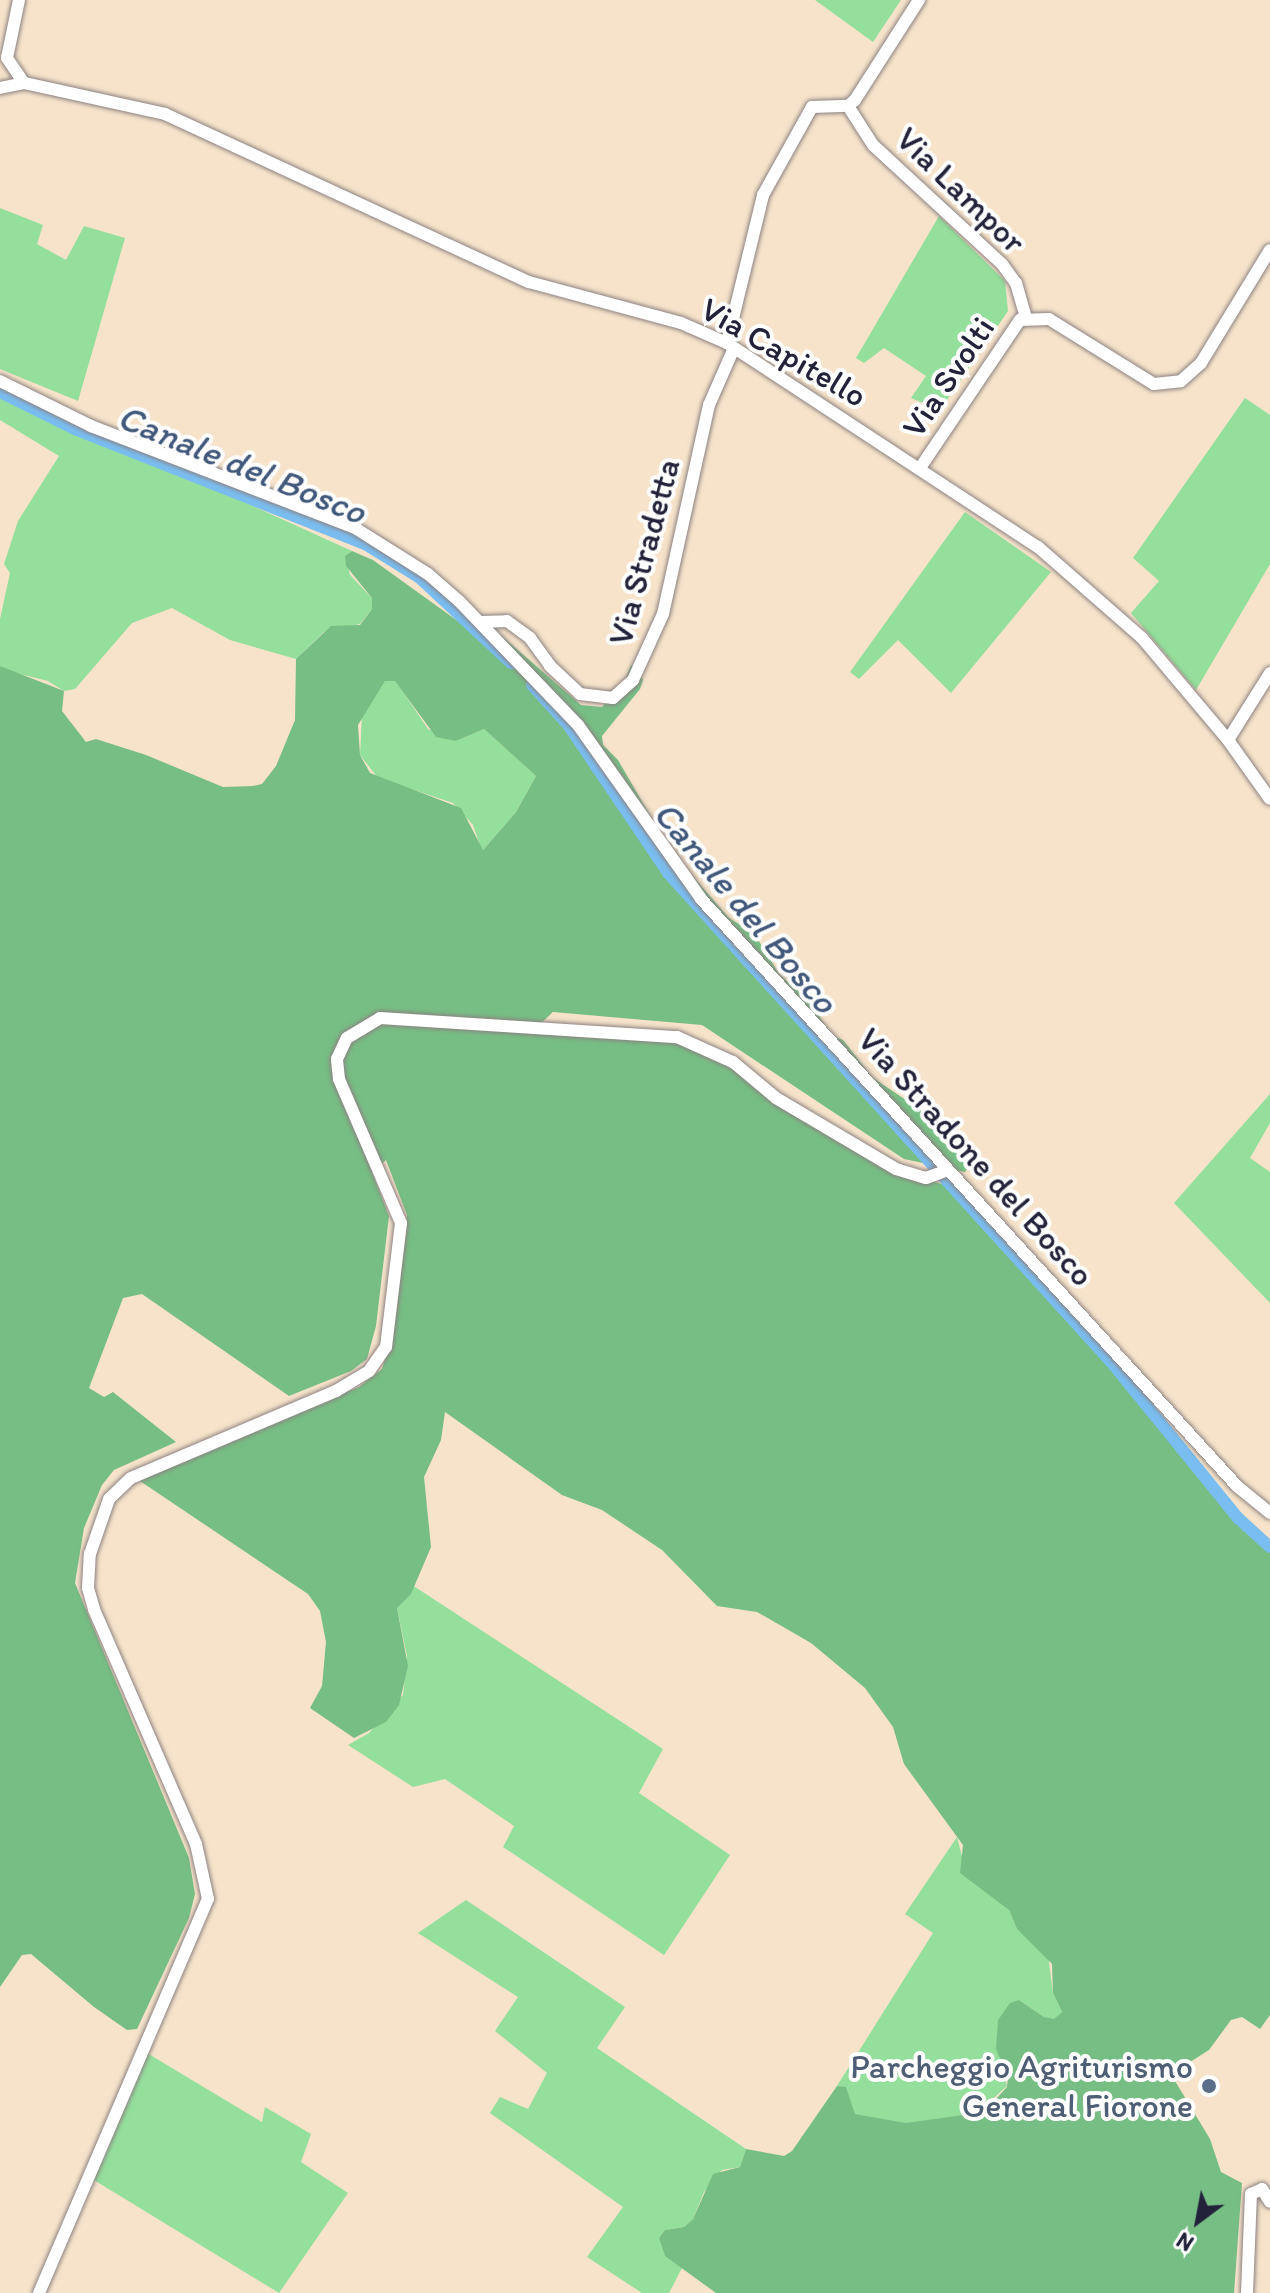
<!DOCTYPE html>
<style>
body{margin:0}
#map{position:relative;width:1270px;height:2293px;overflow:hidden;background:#f6e3ca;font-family:Itim,sans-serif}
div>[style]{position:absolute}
.green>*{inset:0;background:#94df9c}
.forest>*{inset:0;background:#77be84}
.canal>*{height:12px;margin:-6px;padding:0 6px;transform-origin:6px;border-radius:6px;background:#7abdf0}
.roads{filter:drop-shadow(0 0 2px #8c8282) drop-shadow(0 0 2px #8c8282)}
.minor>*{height:12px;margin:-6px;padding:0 6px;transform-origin:6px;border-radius:6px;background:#fff}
.dots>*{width:22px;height:22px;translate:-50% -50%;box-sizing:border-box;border:4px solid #fff;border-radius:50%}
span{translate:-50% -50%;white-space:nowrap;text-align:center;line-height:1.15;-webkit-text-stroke:8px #fff;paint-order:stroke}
.street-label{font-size:34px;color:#22223b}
.service-label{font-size:34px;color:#4e5e75}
.right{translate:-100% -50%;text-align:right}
.water-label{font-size:36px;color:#41587a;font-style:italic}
.north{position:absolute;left:1158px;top:2181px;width:80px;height:80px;-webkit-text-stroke:6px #fff;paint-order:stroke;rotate:212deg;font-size:22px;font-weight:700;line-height:32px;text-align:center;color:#22223b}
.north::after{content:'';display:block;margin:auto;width:28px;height:36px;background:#22223b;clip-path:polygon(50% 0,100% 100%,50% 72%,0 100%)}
</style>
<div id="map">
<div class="green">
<div style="clip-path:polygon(815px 0,901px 0,873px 42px)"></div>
<div style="clip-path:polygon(0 208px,43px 225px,37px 244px,66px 260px,84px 226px,125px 238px,78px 401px,0 369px)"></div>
<div style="clip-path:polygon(939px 216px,1005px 281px,1008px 311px,940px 410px,911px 398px,926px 376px,884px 348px,864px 363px,856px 358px)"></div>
<div style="clip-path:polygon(0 394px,111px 448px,187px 476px,352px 551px,345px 556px,350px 575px,372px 598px,372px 609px,360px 624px,324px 632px,296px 659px,230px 640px,172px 608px,132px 623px,75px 689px,64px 691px,48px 681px,8px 671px,0 666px,0 619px,10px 573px,4px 564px,18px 521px,59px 456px,0 420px)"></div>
<div style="clip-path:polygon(1245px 398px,1270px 415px,1270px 564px,1196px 690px,1131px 613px,1159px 581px,1133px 558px)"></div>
<div style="clip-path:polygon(965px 512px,1051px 572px,951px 693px,898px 640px,859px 679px,850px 672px)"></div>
<div style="clip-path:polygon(395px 680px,428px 729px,456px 741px,484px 729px,536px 776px,516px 812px,482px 851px,473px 825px,453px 803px,378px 778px,360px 755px,362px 715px,385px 681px)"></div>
<div style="clip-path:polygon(1270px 1094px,1270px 1123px,1250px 1158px,1270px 1172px,1270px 1303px,1174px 1203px)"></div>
<div style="clip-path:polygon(412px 1585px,663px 1749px,639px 1793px,730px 1855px,664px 1955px,503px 1847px,514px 1826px,445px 1779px,413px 1787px,348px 1745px,369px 1733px,403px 1695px,407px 1656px,397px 1608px)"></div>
<div style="clip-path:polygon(957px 1837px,964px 1864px,1009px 1910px,1017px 1929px,1048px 1955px,1053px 1993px,1062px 2012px,1054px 2020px,1044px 2017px,1019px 2000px,1000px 2058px,1007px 2086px,977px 2113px,905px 2124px,854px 2114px,846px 2088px,837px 2086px,933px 1933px,905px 1914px)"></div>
<div style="clip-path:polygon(466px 1900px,625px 2007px,597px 2048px,746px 2149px,740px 2167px,722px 2170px,704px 2192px,693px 2219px,684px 2227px,665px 2230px,659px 2238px,665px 2255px,682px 2268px,669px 2293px,642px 2293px,587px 2257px,623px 2207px,490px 2113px,500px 2097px,528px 2109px,547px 2073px,495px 2031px,518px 1997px,418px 1933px)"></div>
<div style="clip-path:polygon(147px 2053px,262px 2122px,265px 2107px,311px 2134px,301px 2162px,348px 2193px,279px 2293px,89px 2177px)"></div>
</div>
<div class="forest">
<div style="clip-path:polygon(evenodd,352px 551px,373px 560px,466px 627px,486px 635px,496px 631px,581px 705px,602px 707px,623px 685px,631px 665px,638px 672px,643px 680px,640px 689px,602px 736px,603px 745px,618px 760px,670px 850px,729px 918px,754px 933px,779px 974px,810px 1001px,831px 1035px,843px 1040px,872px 1077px,922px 1111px,945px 1144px,958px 1144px,970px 1165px,965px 1172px,904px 1159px,702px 1025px,553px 1012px,535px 1029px,697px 1043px,883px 1168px,953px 1187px,1126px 1379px,1218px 1498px,1270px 1553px,1270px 2015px,1260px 2029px,1242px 2017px,1231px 2020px,1209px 2050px,1179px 2069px,1175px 2081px,1210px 2139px,1221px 2172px,1242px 2183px,1234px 2293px,716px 2293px,665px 2256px,659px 2238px,665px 2230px,684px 2227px,693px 2219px,713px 2174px,740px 2167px,746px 2149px,784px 2156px,792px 2151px,837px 2086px,846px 2087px,855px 2114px,906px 2123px,977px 2113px,994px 2101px,1007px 2087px,1008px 2077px,996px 2049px,998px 2020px,1010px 2003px,1019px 2000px,1044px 2017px,1054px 2019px,1062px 2012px,1053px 1993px,1052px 1964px,1017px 1929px,1009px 1910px,960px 1873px,963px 1845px,904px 1764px,893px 1727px,865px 1688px,811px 1643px,757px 1612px,717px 1606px,662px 1550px,602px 1510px,562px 1495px,445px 1412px,441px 1440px,424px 1477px,431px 1547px,411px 1594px,397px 1608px,408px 1666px,399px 1705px,386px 1722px,354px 1738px,310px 1708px,322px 1686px,326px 1642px,320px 1611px,308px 1594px,137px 1479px,359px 1387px,382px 1369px,394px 1329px,407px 1215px,386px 1160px,372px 1172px,389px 1216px,376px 1326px,367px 1359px,351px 1371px,289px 1396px,142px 1294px,123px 1298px,89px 1388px,104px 1397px,113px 1392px,176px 1442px,114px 1470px,102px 1485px,84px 1528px,75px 1583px,189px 1858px,195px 1894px,189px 1918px,137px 2029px,127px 2030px,94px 2007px,31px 1954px,22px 1955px,0 1987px,0 646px,0 666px,64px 691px,62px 711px,86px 742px,96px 739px,146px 755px,223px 787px,253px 786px,262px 784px,276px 766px,295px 720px,296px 659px,331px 626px,360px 625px,372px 609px,372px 598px,346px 566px,345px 556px,352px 551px,385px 681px,395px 681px,436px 737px,456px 741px,484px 729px,536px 776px,516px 812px,483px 850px,461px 808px,370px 773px,360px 755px,358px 725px,385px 681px)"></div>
</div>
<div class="canal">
<div style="left:0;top:392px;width:86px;rotate:26.3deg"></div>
<div style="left:77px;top:430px;width:310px;rotate:21.6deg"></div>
<div style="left:365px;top:544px;width:65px;rotate:31.7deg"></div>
<div style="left:420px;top:578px;width:125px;rotate:43deg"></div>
<div style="left:532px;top:685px;width:55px;rotate:47.9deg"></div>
<div style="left:569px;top:726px;width:177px;rotate:56deg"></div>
<div style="left:668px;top:873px;width:661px;rotate:47.82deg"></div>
<div style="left:1112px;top:1363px;width:200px;rotate:50.9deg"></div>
<div style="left:1238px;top:1518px;width:43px;rotate:42.2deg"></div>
</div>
<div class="roads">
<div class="minor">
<div style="left:19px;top:0;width:59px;rotate:101.7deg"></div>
<div style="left:7px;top:58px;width:30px;rotate:56deg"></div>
<div style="left:0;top:88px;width:25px;rotate:-12deg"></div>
<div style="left:24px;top:83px;width:144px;rotate:12.4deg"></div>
<div style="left:165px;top:114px;width:401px;rotate:24.8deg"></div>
<div style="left:529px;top:282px;width:157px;rotate:15.1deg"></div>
<div style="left:681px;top:323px;width:50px;rotate:23.5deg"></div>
<div style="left:727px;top:343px;width:372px;rotate:33.3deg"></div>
<div style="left:1038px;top:547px;width:138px;rotate:41.2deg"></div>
<div style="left:1142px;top:638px;width:133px;rotate:49.9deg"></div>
<div style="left:1228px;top:740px;width:72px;rotate:54.6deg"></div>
<div style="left:848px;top:106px;width:46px;rotate:57.3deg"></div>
<div style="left:873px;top:145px;width:176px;rotate:42.7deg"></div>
<div style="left:1002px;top:264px;width:24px;rotate:54deg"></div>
<div style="left:1016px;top:283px;width:35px;rotate:74deg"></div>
<div style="left:727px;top:343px;width:152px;rotate:-76.3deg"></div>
<div style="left:763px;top:195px;width:101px;rotate:-60.9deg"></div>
<div style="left:812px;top:107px;width:36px;rotate:-2deg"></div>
<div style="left:848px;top:106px;width:9px;rotate:-41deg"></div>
<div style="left:855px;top:100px;width:119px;rotate:-57.4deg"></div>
<div style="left:0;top:381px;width:102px;rotate:26.3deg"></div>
<div style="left:91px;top:426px;width:283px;rotate:21.1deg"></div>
<div style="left:355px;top:528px;width:86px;rotate:32.2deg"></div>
<div style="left:428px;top:574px;width:41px;rotate:41.1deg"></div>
<div style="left:459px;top:601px;width:172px;rotate:46.2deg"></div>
<div style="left:578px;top:725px;width:213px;rotate:54.7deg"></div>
<div style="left:701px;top:899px;width:796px;rotate:47.6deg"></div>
<div style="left:1238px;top:1487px;width:41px;rotate:39.1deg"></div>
<div style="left:920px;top:468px;width:179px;rotate:-56deg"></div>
<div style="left:1020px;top:320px;width:29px;rotate:-2deg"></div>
<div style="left:1049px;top:319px;width:123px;rotate:31.8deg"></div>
<div style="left:1154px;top:384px;width:27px;rotate:-6deg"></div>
<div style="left:1181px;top:381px;width:27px;rotate:-42deg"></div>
<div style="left:1201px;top:363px;width:132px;rotate:-58.6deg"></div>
<div style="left:482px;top:622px;width:25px;rotate:-2deg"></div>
<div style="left:507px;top:621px;width:29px;rotate:36deg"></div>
<div style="left:530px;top:638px;width:34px;rotate:54deg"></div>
<div style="left:550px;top:666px;width:41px;rotate:43deg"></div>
<div style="left:580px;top:694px;width:33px;rotate:7deg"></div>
<div style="left:613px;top:698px;width:27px;rotate:-42deg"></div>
<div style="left:633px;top:680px;width:72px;rotate:-65.6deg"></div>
<div style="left:663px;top:614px;width:214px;rotate:-77.6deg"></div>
<div style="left:709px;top:405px;width:62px;rotate:-66.3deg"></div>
<div style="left:1228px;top:740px;width:79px;rotate:-57.9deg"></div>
<div style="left:39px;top:2293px;width:429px;rotate:-66.8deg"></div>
<div style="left:208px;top:1899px;width:56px;rotate:-102.3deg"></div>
<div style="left:196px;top:1844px;width:256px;rotate:-113.5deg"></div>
<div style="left:94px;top:1609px;width:22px;rotate:-106deg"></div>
<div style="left:88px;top:1588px;width:34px;rotate:-87deg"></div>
<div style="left:90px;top:1554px;width:58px;rotate:-70.9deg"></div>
<div style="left:109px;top:1499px;width:30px;rotate:-44deg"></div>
<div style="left:131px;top:1478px;width:223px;rotate:-23deg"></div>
<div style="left:336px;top:1391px;width:39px;rotate:-31deg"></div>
<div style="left:369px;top:1371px;width:29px;rotate:-55deg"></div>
<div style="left:386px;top:1347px;width:125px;rotate:-83.1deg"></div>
<div style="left:401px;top:1223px;width:157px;rotate:-113.3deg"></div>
<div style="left:339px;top:1079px;width:20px;rotate:-96deg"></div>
<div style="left:337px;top:1059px;width:23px;rotate:-65deg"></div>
<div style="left:347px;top:1038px;width:39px;rotate:-31deg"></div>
<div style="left:380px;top:1018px;width:298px;rotate:3.7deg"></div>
<div style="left:677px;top:1037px;width:61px;rotate:24.1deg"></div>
<div style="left:733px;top:1062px;width:56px;rotate:39.9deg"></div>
<div style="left:776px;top:1098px;width:139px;rotate:30.6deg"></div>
<div style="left:896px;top:1169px;width:31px;rotate:17deg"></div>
<div style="left:926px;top:1178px;width:23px;rotate:-20deg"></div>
<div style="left:1247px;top:2293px;width:99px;rotate:-87.7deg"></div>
<div style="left:1251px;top:2194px;width:12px;rotate:-24deg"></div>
<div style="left:1262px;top:2189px;width:15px;rotate:58deg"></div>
</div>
</div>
<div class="dots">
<div style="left:1209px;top:2086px;background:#5c6f8a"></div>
</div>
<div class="street-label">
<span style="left:961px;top:190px;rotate:44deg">Via Lampor</span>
<span style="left:784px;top:352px;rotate:30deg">Via Capitello</span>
<span style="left:948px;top:377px;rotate:-56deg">Via Svolti</span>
<span style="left:644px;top:552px;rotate:-75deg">Via Stradetta</span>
<span style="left:976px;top:1157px;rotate:48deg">Via Stradone del Bosco</span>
</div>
<div class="service-label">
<span class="right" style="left:1193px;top:2086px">Parcheggio Agriturismo<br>General Fiorone</span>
</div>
<div class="water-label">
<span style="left:242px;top:464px;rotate:22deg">Canale del Bosco</span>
<span style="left:746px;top:907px;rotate:50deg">Canale del Bosco</span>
</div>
<div class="north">N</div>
</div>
